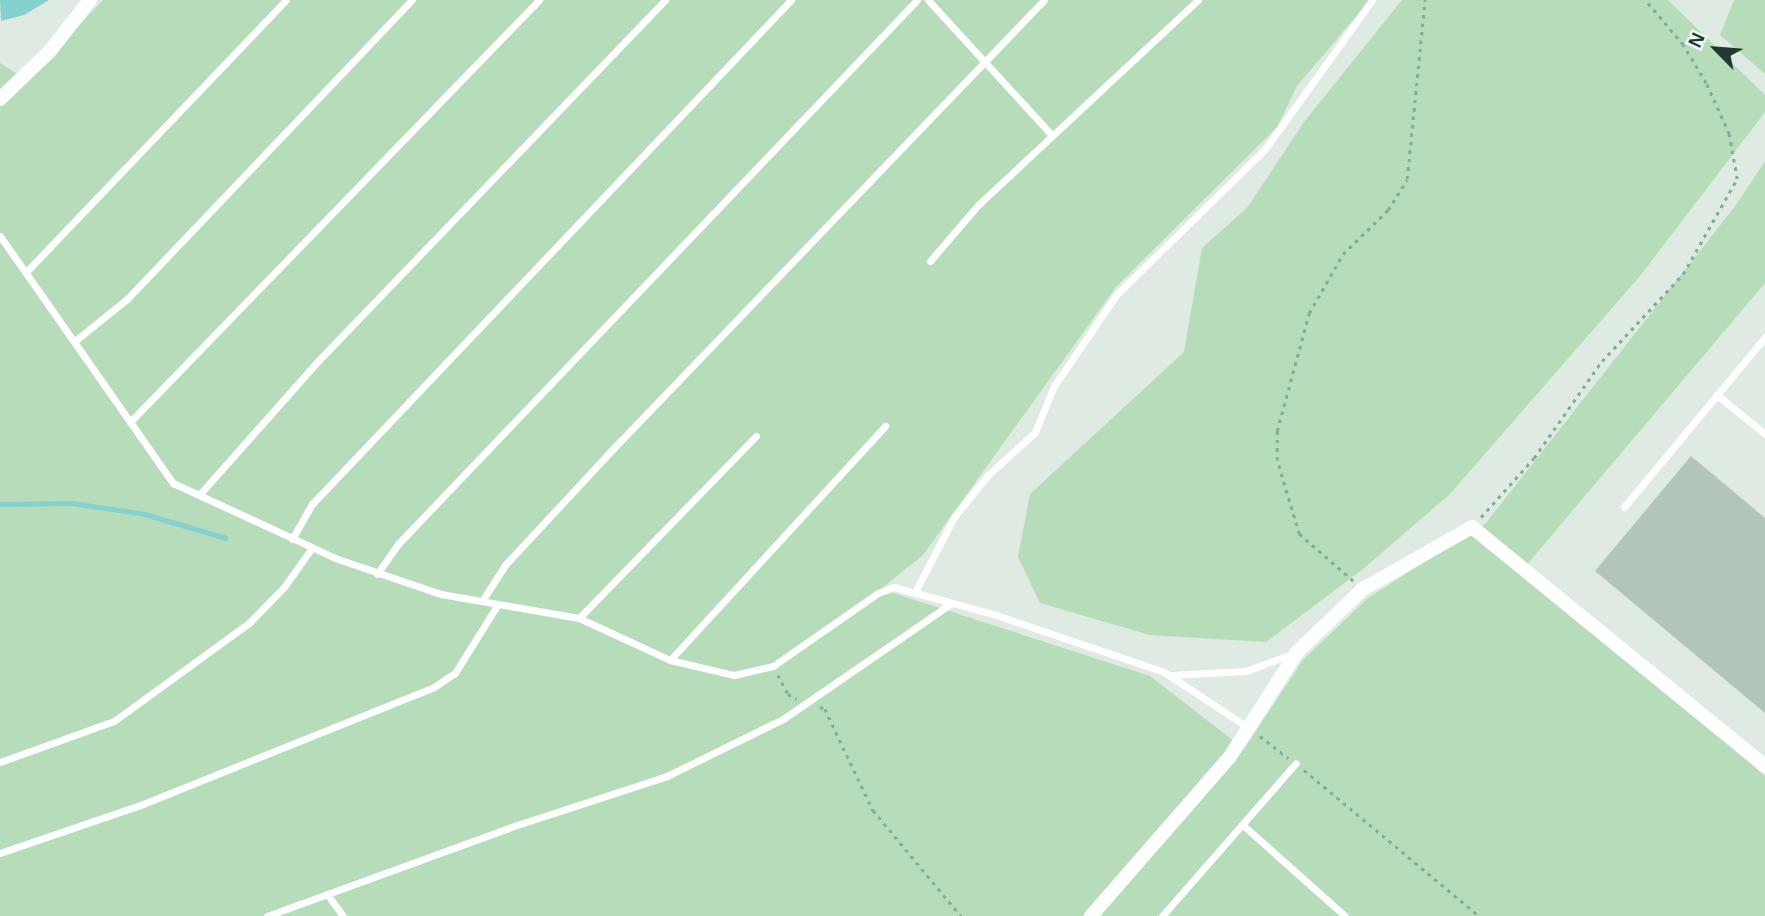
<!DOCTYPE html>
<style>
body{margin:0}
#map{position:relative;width:1765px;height:916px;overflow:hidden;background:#deeae2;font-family:Arial,sans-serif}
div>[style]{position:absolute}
.green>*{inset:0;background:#b6dcb9}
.water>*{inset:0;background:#84d1cf}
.stream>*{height:4.5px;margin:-2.25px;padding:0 2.25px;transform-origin:2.25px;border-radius:2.25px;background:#84d1cf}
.building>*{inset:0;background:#b3c5bb}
.path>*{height:2.5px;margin-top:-1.25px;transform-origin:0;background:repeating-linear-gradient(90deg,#7eae96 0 3.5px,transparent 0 8.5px)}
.lane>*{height:7px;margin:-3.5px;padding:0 3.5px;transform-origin:3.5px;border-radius:3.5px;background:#fff}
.street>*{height:14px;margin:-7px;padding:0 7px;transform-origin:7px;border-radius:7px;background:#fff}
span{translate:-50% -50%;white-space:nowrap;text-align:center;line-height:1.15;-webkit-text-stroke:5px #eef7f1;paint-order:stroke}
.north{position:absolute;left:1681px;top:14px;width:70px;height:70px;-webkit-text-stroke:5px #eef7f1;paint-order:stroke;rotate:295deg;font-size:19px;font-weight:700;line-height:28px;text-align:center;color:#1f3a2e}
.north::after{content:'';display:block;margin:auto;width:24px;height:32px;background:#1f3a2e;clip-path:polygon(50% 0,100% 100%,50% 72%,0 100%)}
</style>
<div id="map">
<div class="green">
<div style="clip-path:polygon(103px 0,1370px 0,1297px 86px,1277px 127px,1116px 287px,923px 555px,881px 589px,1150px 676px,1244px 749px,1303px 660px,1368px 598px,1486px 523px,1736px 205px,1765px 161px,1765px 283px,1524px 568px,1765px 776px,1765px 916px,0 916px,0 63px,27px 80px)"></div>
<div style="clip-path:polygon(1402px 0,1668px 0,1765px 95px,1765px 112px,1640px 276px,1450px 494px,1363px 569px,1266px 642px,1150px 635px,1040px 603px,1018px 557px,1030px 494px,1184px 352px,1202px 248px,1247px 208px,1304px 122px)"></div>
<div style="clip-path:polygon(1734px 0,1765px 0,1765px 74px,1720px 35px)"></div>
</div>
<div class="water">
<div style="clip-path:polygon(0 0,49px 0,24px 15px,1px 21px)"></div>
</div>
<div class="stream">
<div style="left:0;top:504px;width:72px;rotate:-0.8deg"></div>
<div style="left:72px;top:503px;width:74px;rotate:8.6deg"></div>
<div style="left:145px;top:514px;width:84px;rotate:16.5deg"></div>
</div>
<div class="building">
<div style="clip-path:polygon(1691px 456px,1765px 518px,1765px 713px,1595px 571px)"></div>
</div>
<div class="path">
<div style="left:1481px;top:517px;width:79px;rotate:-48.1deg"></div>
<div style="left:1534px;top:458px;width:118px;rotate:-55deg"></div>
<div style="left:1602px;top:361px;width:119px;rotate:-47deg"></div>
<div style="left:1683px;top:274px;width:109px;rotate:-60.4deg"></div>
<div style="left:1737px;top:179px;width:46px;rotate:-100.1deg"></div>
<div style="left:1729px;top:134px;width:56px;rotate:-114.3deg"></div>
<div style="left:1706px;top:83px;width:44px;rotate:-121.2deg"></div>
<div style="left:1683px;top:45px;width:59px;rotate:-130.2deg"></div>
<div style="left:1353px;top:581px;width:72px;rotate:-139deg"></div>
<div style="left:1299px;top:534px;width:77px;rotate:-106.6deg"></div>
<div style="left:1277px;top:460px;width:29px;rotate:-90deg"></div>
<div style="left:1277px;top:431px;width:122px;rotate:-74.8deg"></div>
<div style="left:1309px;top:313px;width:68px;rotate:-60deg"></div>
<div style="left:1343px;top:254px;width:63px;rotate:-44.4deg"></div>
<div style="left:1388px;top:210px;width:36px;rotate:-58deg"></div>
<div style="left:1407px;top:179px;width:180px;rotate:-84.3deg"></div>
<div style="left:778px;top:675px;width:21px;rotate:62deg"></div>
<div style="left:788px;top:694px;width:10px;rotate:29deg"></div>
<div style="left:820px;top:707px;width:5px;rotate:22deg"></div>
<div style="left:825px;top:709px;width:112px;rotate:64.6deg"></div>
<div style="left:873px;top:810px;width:138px;rotate:50.3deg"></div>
<div style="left:1260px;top:736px;width:36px;rotate:38deg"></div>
<div style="left:1304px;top:770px;width:228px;rotate:39.8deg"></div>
</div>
<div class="lane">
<div style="left:928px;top:0;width:182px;rotate:47.5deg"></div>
<div style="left:0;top:236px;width:302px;rotate:55deg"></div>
<div style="left:173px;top:483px;width:179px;rotate:24.8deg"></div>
<div style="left:335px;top:558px;width:112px;rotate:18.8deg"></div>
<div style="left:441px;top:594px;width:140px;rotate:9.9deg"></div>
<div style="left:579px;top:618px;width:100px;rotate:24.8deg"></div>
<div style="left:670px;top:660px;width:66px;rotate:13.2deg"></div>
<div style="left:734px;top:675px;width:40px;rotate:-13deg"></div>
<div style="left:773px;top:666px;width:128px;rotate:-34.8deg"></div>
<div style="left:878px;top:593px;width:17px;rotate:-21deg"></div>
<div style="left:894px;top:587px;width:103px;rotate:15.3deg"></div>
<div style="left:993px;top:614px;width:181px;rotate:18.7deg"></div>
<div style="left:1164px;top:672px;width:102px;rotate:33.4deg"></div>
<div style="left:930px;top:261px;width:74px;rotate:-49.4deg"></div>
<div style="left:978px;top:205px;width:301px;rotate:-43deg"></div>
<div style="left:26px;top:272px;width:376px;rotate:-46.3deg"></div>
<div style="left:76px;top:340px;width:65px;rotate:-38.8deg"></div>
<div style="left:127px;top:299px;width:413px;rotate:-46.4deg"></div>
<div style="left:1717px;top:395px;width:62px;rotate:39.1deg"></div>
<div style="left:130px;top:422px;width:588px;rotate:-45.9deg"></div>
<div style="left:199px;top:495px;width:179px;rotate:-48.4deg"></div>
<div style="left:318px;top:361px;width:501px;rotate:-46.13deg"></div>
<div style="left:1624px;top:507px;width:221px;rotate:-50.3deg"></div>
<div style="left:292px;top:539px;width:40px;rotate:-60.3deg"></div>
<div style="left:312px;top:504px;width:695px;rotate:-46.46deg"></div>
<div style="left:377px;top:574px;width:37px;rotate:-55deg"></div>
<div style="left:398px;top:544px;width:752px;rotate:-46.35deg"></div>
<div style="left:915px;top:592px;width:85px;rotate:-62.5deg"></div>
<div style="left:954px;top:517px;width:53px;rotate:-51.2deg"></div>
<div style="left:987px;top:476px;width:65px;rotate:-42.5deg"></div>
<div style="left:1035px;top:432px;width:50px;rotate:-67.6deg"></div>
<div style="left:1054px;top:386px;width:112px;rotate:-55.6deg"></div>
<div style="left:1117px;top:294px;width:207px;rotate:-44.4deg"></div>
<div style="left:1265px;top:149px;width:183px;rotate:-54.3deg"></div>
<div style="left:482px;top:601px;width:43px;rotate:-57.4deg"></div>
<div style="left:505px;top:565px;width:151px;rotate:-47.1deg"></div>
<div style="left:608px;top:454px;width:629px;rotate:-46.16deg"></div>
<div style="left:579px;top:618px;width:254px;rotate:-45.8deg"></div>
<div style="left:670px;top:660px;width:318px;rotate:-47.4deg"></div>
<div style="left:1171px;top:675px;width:75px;rotate:-3.1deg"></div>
<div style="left:1246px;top:671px;width:49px;rotate:-20.3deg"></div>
<div style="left:0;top:762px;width:121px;rotate:-19.8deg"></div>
<div style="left:114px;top:721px;width:167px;rotate:-36deg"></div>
<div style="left:249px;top:623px;width:50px;rotate:-45.8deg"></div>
<div style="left:284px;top:587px;width:47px;rotate:-54.6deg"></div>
<div style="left:1244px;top:826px;width:135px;rotate:41.7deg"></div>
<div style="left:0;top:853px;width:151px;rotate:-18.9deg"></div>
<div style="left:143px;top:804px;width:314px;rotate:-21.9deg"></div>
<div style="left:434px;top:687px;width:25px;rotate:-34deg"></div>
<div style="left:455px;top:673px;width:81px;rotate:-58.1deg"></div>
<div style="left:327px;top:894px;width:27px;rotate:54deg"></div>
<div style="left:267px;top:916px;width:260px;rotate:-20deg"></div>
<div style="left:511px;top:827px;width:164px;rotate:-18.1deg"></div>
<div style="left:667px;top:776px;width:129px;rotate:-26.2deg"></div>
<div style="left:783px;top:719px;width:205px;rotate:-34.5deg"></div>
<div style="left:1162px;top:916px;width:203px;rotate:-48.8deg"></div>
</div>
<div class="street">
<div style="left:0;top:99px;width:69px;rotate:-43.8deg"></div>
<div style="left:50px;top:51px;width:65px;rotate:-51.9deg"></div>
<div style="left:1091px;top:916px;width:210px;rotate:-48.9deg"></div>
<div style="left:1229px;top:758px;width:126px;rotate:-57.3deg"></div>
<div style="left:1297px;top:652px;width:91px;rotate:-43.7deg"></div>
<div style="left:1363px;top:589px;width:125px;rotate:-29.6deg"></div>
<div style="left:1472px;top:527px;width:378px;rotate:39.2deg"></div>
</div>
<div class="north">N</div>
</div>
